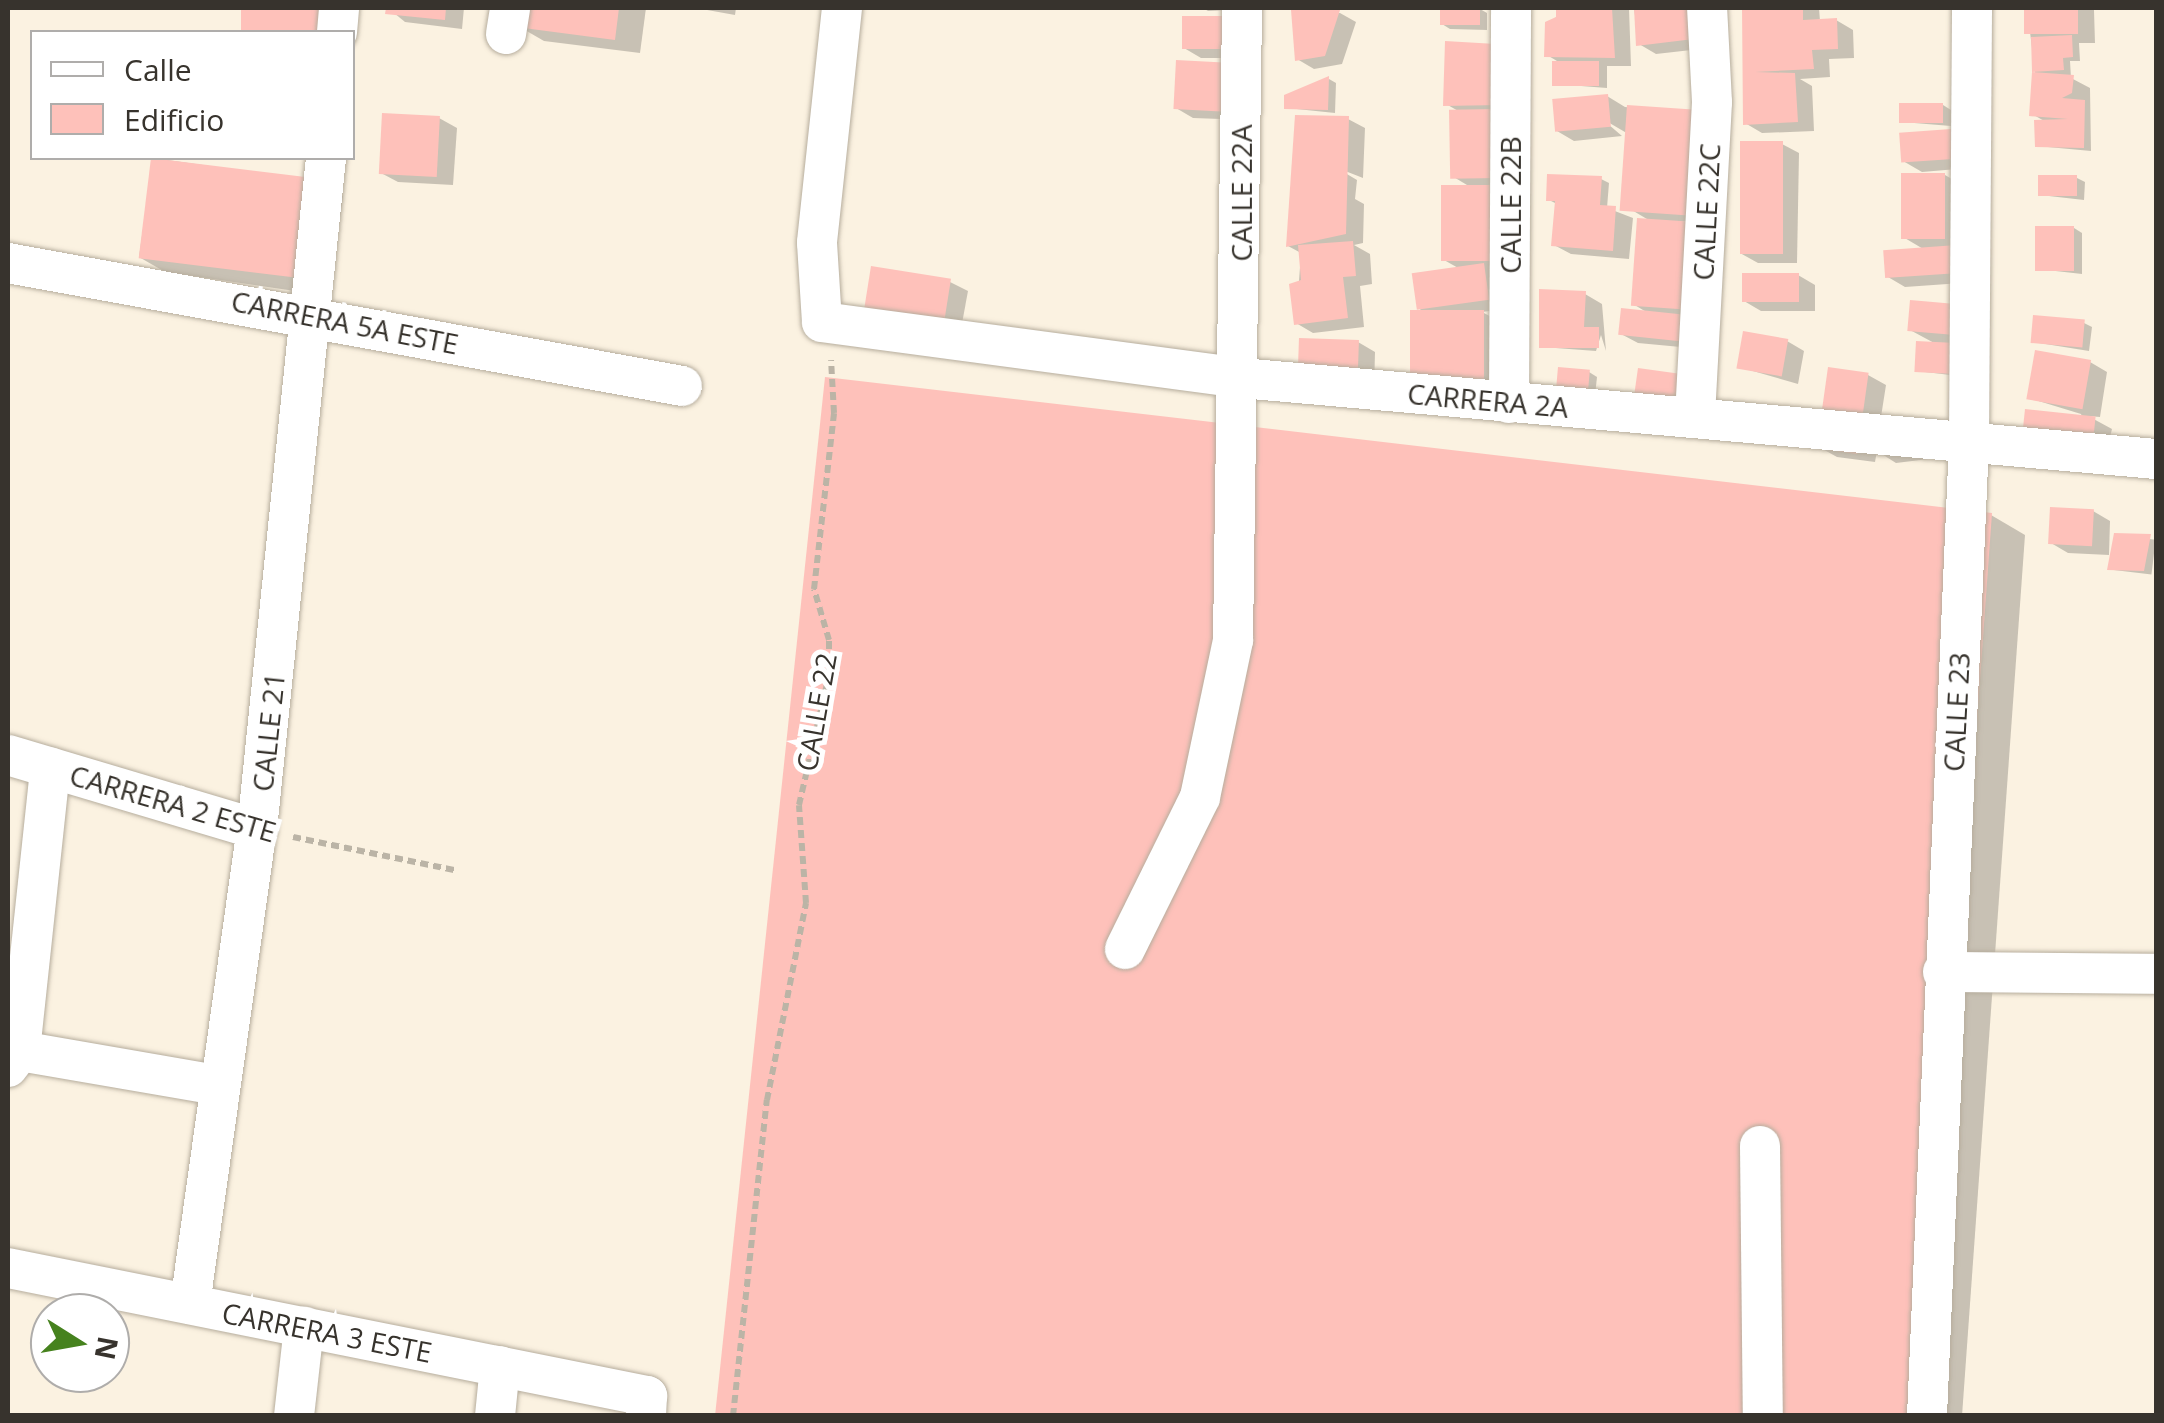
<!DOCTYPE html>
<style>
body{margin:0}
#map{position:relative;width:2164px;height:1423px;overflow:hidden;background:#fbf2e1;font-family:"Open Sans",sans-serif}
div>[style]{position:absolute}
.shadow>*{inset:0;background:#0003;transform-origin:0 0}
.building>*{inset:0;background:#fec1ba;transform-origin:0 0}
.path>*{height:6px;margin-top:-3px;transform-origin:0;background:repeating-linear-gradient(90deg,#bbb4a6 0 8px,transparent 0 13px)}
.roads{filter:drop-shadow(0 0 2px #b6ad9d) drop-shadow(0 0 2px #b6ad9d)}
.street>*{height:40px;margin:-20px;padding:0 20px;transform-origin:20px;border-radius:20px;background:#fff}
span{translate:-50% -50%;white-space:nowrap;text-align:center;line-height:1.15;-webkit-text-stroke:10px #fff;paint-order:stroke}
.street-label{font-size:28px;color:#37332d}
.frame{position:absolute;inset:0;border:10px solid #37332d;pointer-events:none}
.legend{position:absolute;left:30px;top:30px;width:325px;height:130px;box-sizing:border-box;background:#fff;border:2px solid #afadab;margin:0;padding:12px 18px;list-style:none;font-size:30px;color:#37332d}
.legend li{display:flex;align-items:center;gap:20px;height:50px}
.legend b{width:50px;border:2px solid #afadab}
.north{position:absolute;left:30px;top:1293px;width:100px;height:100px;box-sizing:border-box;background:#fff;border:2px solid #afadab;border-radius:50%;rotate:101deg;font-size:28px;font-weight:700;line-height:40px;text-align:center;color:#37332d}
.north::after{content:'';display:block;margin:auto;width:35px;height:45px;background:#46821e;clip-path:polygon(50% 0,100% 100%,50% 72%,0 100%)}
</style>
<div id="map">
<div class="shadow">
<div style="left:243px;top:8px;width:113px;height:24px"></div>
<div style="clip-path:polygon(388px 8px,464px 8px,462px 29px,405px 22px)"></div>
<div style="clip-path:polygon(521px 8px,646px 8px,640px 53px,544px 41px,518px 26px)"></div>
<div style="clip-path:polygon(696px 8px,736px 8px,735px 15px)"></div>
<div style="clip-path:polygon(1203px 8px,1249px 8px,1249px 9px,1208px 11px)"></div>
<div style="clip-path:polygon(1443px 8px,1480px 9px,1487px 13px,1487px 30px,1450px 29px,1442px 24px)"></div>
<div style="clip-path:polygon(1558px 8px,1629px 8px,1631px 66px,1607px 66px,1607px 88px,1555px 84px,1562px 64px,1547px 55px)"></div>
<div style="clip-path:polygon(1634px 8px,1716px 8px,1718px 47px,1656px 54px,1639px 44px)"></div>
<div style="clip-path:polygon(1744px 8px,1819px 8px,1820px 21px,1836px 20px,1853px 30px,1854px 58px,1829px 59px,1830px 77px,1800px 79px,1812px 86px,1814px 131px,1762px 133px,1745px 123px)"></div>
<div style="clip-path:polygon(2027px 8px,2094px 10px,2095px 43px,2079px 43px,2080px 61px,2070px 61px,2071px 78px,2090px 88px,2091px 151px,2037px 146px,2046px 122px,2032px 114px,2035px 72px)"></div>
<div style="clip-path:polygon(1294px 13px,1340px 13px,1356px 22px,1342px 64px,1314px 69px,1297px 59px)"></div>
<div style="clip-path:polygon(1184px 18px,1250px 58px,1201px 58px,1184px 48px)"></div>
<div style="clip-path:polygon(1495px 46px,1514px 268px,1489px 269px,1500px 276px,1505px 309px,1482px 312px,1501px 322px,1500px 400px,1419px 308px,1460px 269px,1444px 260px,1472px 188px,1452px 176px,1460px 112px,1446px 104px)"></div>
<div style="clip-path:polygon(1178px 63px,1248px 120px,1193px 118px,1176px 108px)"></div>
<div style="clip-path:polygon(1329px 79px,1336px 83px,1335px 113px,1287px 108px,1286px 96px)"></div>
<div style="clip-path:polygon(1607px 96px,1625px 107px,1699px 113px,1716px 218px,1669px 223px,1702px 349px,1638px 343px,1621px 334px,1648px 313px,1633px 304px,1652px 222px,1630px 209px,1630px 135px,1601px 118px,1622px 136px,1574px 141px,1557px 131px)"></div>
<div style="clip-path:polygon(1943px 105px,1951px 110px,1951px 126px,1902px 122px)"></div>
<div style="clip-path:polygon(439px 118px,457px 128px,453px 185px,398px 182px,381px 173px)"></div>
<div style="clip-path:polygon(1348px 119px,1365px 128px,1363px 178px,1335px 167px,1357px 180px,1355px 199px,1364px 204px,1363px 243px,1354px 245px,1370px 254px,1372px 284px,1360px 286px,1364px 327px,1313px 333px,1296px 323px,1301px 253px,1288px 246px)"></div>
<div style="clip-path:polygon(1901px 135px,1969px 168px,1922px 172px,1903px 161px)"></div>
<div style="clip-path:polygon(1782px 144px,1799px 153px,1797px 263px,1758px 263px,1740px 253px)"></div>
<div style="clip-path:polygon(153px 158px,317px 181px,343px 196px,329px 296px,165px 272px,139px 257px)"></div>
<div style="clip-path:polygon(1945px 175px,1962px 185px,1976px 282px,1905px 287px,1888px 277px,1925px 250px,1903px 237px)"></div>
<div style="clip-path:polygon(2077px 178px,2085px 182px,2084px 200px,2040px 195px)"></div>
<div style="clip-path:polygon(1601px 179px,1609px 183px,1607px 208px,1633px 218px,1629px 259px,1571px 254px,1554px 245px,1557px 204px,1549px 200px)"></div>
<div style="clip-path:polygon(2074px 228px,2082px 233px,2082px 274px,2038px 269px)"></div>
<div style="clip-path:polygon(1798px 275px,1815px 285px,1815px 311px,1761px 311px,1744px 301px)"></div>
<div style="clip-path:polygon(950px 282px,968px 291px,958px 345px,882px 332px)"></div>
<div style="clip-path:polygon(1585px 294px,1602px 304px,1606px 351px,1601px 335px,1596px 351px,1542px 347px)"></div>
<div style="clip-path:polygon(1972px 307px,1967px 377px,1917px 371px,1936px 344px,1910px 330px)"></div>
<div style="clip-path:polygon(2084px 323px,2092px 327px,2089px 351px,2033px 342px)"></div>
<div style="clip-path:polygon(1787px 341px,1804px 351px,1798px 384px,1739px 367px)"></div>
<div style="clip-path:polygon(1358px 342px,1375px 352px,1374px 391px,1317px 389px)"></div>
<div style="clip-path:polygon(2090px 362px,2107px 372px,2100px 417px,2088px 416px,2112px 429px,2102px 471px,2081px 414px,2029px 398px)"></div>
<div style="clip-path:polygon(1589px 372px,1597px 377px,1593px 414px,1565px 412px)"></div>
<div style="clip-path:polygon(1868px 375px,1886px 385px,1881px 417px,1969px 454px,1896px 463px,1877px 451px,1875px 462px,1837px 457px,1819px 447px)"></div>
<div style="clip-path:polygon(2093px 511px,2110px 521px,2109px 555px,2068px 553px,2051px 543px)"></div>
<div style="clip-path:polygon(1991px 515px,2025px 535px,1962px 1416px,718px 1416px)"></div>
<div style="left:2116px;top:535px;width:40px;height:35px;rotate:7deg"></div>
</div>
<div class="building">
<div style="left:241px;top:8px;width:88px;height:24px"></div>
<div style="clip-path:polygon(386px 8px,446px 8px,445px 20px,385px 14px)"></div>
<div style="clip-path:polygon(518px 8px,619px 8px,615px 40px,516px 27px)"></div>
<div style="left:1440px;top:8px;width:40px;height:17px"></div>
<div style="clip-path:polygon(1556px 8px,1612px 8px,1615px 58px,1544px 57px,1545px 22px,1556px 17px)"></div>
<div style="clip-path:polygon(1634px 8px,1703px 8px,1702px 38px,1636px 46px)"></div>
<div style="clip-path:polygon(1742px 8px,1803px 8px,1803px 20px,1837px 18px,1838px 49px,1812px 50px,1814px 69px,1755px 72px,1795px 73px,1798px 122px,1743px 125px)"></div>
<div style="left:2024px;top:8px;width:54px;height:26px"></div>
<div style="clip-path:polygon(1291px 10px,1340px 10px,1325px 56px,1295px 61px)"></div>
<div style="left:1182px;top:16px;width:52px;height:33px"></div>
<div style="clip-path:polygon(2072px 35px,2073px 57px,2063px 58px,2064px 70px,2032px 72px,2031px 37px)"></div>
<div style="clip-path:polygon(1445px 41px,1496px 44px,1500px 105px,1443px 106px)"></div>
<div style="left:1176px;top:60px;width:57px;height:49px;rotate:3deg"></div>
<div style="left:1552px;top:61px;width:47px;height:25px"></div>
<div style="clip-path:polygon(2032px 72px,2074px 75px,2072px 93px,2062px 98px,2085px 100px,2084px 148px,2035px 147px,2034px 120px,2068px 119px,2029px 116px)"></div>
<div style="clip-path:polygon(1329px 76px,1328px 110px,1284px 109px,1284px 95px)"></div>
<div style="left:1608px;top:94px;width:33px;height:56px;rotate:85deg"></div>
<div style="left:1899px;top:103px;width:44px;height:20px"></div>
<div style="left:1627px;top:105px;width:73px;height:106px;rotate:4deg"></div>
<div style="left:1496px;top:109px;width:69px;height:47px;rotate:89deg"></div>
<div style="left:382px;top:113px;width:58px;height:61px;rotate:3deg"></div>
<div style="clip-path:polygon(1295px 115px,1349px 116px,1346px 234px,1286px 247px)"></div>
<div style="left:1951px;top:129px;width:30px;height:52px;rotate:86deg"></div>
<div style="left:1740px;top:141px;width:43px;height:113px"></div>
<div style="left:151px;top:158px;width:168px;height:101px;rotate:7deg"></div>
<div style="left:1901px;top:173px;width:44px;height:66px"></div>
<div style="clip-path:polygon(1547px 174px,1602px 176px,1600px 205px,1616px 206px,1613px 251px,1551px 246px,1555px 201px,1546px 201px)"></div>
<div style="left:2038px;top:175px;width:39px;height:21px"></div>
<div style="left:1441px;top:185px;width:56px;height:76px"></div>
<div style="left:1637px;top:218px;width:51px;height:88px;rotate:4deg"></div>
<div style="left:2035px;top:226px;width:39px;height:45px"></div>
<div style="clip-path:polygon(1353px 241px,1356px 276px,1343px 277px,1348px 318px,1294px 325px,1289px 284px,1301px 280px,1298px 245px)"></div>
<div style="left:1957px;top:245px;width:28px;height:74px;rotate:86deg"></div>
<div style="left:1484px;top:263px;width:37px;height:73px;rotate:82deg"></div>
<div style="left:871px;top:266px;width:81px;height:59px;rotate:9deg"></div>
<div style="left:1742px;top:273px;width:57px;height:29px"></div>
<div style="clip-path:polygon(1539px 289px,1586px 291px,1584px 327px,1599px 327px,1599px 348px,1539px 348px)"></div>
<div style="left:1910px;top:300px;width:63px;height:31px;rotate:5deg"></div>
<div style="left:1621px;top:308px;width:67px;height:27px;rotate:6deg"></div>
<div style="left:1410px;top:310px;width:74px;height:82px"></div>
<div style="left:2033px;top:315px;width:52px;height:28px;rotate:5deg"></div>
<div style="left:1743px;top:331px;width:46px;height:38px;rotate:10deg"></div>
<div style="left:1299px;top:338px;width:60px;height:43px;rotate:2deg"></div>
<div style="left:1916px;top:341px;width:45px;height:31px;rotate:3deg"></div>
<div style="left:2035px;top:350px;width:57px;height:50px;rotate:10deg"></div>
<div style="left:1558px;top:367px;width:32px;height:42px;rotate:5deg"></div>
<div style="left:1828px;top:367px;width:41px;height:82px;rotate:8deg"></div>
<div style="left:1638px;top:368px;width:51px;height:49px;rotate:8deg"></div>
<div style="clip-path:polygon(825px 377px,1992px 513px,1927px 1416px,715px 1416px)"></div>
<div style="left:2025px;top:409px;width:71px;height:49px;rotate:6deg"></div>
<div style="left:2050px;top:507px;width:44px;height:37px;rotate:3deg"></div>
<div style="clip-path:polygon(2114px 533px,2151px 534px,2144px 571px,2107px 570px)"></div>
</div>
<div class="path">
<div style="left:293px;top:837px;width:168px;rotate:11.6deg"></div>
<div style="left:733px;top:1416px;width:318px;rotate:-83.9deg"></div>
<div style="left:767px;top:1100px;width:201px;rotate:-78.8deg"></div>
<div style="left:806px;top:903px;width:98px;rotate:-94.1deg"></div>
<div style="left:799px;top:805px;width:133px;rotate:-77deg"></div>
<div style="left:829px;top:675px;width:35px;rotate:-90deg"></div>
<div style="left:829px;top:640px;width:53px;rotate:-106.4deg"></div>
<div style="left:814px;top:589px;width:177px;rotate:-83.5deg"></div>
<div style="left:834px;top:413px;width:53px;rotate:-93.2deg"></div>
</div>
<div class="roads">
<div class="street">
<div style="left:842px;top:8px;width:236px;rotate:96.1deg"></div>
<div style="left:817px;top:243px;width:79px;rotate:86.4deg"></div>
<div style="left:822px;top:322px;width:423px;rotate:7.6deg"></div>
<div style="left:1241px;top:378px;width:919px;rotate:5.06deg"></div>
<div style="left:337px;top:32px;width:24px;rotate:-85deg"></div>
<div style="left:506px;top:34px;width:26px;rotate:-81deg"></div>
<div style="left:8px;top:263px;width:685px;rotate:10.34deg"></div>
<div style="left:1509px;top:403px;width:395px;rotate:-89.7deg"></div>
<div style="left:1695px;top:416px;width:314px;rotate:-86.9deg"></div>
<div style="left:1712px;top:102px;width:94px;rotate:-93deg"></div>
<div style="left:8px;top:755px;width:260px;rotate:16.6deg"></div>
<div style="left:1125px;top:949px;width:169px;rotate:-63.7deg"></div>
<div style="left:1200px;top:797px;width:160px;rotate:-78.1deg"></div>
<div style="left:1233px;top:640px;width:632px;rotate:-89.18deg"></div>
<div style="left:1943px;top:972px;width:213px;rotate:0.5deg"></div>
<div style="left:20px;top:1051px;width:199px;rotate:9.8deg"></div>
<div style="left:8px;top:1067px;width:20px;rotate:-53deg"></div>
<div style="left:20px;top:1051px;width:285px;rotate:-83.9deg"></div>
<div style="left:1760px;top:1146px;width:270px;rotate:89.4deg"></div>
<div style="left:8px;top:1268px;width:652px;rotate:11.33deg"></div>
<div style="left:647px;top:1396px;width:20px;rotate:93deg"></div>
<div style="left:190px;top:1304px;width:480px;rotate:-82deg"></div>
<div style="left:257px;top:829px;width:675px;rotate:-84.13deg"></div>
<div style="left:294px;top:1416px;width:90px;rotate:-83.6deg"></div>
<div style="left:495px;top:1416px;width:50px;rotate:-84.3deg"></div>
<div style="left:1927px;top:1416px;width:976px;rotate:-87.53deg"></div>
<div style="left:1969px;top:441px;width:433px;rotate:-89.6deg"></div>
</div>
</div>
<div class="street-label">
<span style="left:1241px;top:193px;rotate:-90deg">CALLE 22A</span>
<span style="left:1510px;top:205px;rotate:-90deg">CALLE 22B</span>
<span style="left:1706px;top:212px;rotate:-87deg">CALLE 22C</span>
<span style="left:345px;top:322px;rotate:11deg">CARRERA 5A ESTE</span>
<span style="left:1488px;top:400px;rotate:5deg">CARRERA 2A</span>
<span style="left:816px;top:712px;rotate:-80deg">CALLE 22</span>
<span style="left:1956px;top:712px;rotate:-87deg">CALLE 23</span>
<span style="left:268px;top:732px;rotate:-84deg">CALLE 21</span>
<span style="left:173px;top:803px;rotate:16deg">CARRERA 2 ESTE</span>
<span style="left:327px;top:1332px;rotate:11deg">CARRERA 3 ESTE</span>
</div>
<div class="frame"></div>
<ul class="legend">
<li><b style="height:12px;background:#fff"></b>Calle</li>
<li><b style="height:28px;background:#fec1ba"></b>Edificio</li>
</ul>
<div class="north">N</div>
</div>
